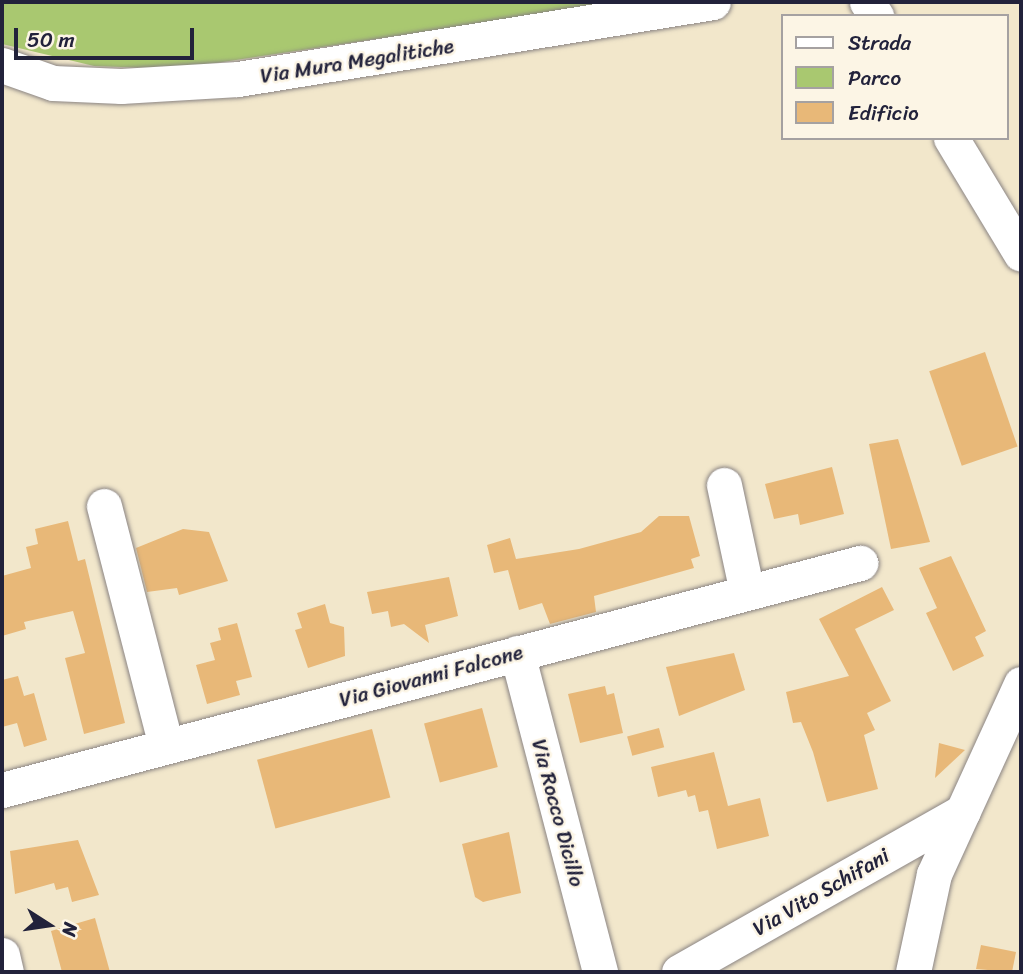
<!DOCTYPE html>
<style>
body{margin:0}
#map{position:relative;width:1023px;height:974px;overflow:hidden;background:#f2e7cb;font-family:Sriracha,sans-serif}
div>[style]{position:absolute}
.green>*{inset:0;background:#a9c870}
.building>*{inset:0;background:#e8b878;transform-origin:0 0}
.roads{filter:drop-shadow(0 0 2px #8a8483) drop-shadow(0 0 2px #8a8483)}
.minor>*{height:35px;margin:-17.5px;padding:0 17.5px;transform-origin:17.5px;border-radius:17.5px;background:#fff}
span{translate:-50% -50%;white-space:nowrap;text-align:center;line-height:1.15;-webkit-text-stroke:5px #fcf5e5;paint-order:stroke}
.street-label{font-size:21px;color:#22223b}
.frame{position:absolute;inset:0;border:4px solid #22223b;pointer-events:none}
.legend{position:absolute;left:781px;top:14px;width:228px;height:126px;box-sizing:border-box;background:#fcf5e5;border:2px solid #a5a1a1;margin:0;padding:9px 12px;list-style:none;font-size:21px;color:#22223b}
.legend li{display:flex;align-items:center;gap:14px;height:35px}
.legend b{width:35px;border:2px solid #a5a1a1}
.north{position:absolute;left:14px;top:890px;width:70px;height:70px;-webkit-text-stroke:5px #fcf5e5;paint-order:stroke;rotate:102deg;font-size:19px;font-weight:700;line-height:28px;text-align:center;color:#22223b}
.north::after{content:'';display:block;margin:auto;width:24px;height:32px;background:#22223b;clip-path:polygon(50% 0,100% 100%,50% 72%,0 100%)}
.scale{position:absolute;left:14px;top:28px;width:180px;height:32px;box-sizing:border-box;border:4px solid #22223b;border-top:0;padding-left:9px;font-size:21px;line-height:24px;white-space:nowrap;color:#22223b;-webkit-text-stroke:5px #fcf5e5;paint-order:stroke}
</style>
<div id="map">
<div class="green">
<div style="clip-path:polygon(2px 2px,624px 2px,176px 69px,94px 66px,2px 44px)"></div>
</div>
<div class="building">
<div style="left:985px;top:352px;width:100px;height:59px;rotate:71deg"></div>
<div style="clip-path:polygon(898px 439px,930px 542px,891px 549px,869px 444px)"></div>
<div style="clip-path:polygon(832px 467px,844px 514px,800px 525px,798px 514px,774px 519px,765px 484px)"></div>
<div style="clip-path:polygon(659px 516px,689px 516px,700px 556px,691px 559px,694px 568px,594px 596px,596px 612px,550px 624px,542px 603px,519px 610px,508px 570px,494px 573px,487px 545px,510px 538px,516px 559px,579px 549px,641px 532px)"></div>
<div style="clip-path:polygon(68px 521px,78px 561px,85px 559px,125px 723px,84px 734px,65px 658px,85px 653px,73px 611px,24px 622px,26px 629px,2px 636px,2px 576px,31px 568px,26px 547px,38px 544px,35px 529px)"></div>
<div style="clip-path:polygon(183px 529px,209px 532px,228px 581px,179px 595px,177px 588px,147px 592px,136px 548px)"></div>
<div style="clip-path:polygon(951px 556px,986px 631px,975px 637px,984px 656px,953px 671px,926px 613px,937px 608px,919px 568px)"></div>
<div style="clip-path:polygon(449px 577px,458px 616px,425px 625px,429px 643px,404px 624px,391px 627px,388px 611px,372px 614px,367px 592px)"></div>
<div style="clip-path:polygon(882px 587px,894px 610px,855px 629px,891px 701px,867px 713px,875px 730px,864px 735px,878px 789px,827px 802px,813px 752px,801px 722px,793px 723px,786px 692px,849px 676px,819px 619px)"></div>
<div style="clip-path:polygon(325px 604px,330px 623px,344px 627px,345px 656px,308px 668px,295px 630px,302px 628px,297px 613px)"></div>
<div style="clip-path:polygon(237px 623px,252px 677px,236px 681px,240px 695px,207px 704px,196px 665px,215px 660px,210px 643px,221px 640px,218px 628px)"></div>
<div style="clip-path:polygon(734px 653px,745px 690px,679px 716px,666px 667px)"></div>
<div style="clip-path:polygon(18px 676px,24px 696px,34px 693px,47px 740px,24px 747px,17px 723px,2px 727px,2px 680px)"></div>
<div style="clip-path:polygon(605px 686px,607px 695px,614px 693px,623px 733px,580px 743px,568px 694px)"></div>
<div style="left:482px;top:708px;width:61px;height:60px;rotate:75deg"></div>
<div style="left:659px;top:728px;width:20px;height:33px;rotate:75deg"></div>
<div style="left:372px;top:729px;width:71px;height:119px;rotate:75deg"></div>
<div style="clip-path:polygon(939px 743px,965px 750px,935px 778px)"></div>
<div style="clip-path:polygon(714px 752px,728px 806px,760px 798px,769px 836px,717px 849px,708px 810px,699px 812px,695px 795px,688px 797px,686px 790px,658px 797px,651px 767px)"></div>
<div style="clip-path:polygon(509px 832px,521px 893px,483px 902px,475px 897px,462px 844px)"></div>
<div style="clip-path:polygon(78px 840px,99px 895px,72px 902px,68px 887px,56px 890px,54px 883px,15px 894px,10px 851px)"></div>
<div style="clip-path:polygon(95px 918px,110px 972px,62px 972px,51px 931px)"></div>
<div style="clip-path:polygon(981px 945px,1016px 952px,1012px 972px,976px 969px)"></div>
</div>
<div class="roads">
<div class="minor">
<div style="left:867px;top:2px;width:17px;rotate:57deg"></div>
<div style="left:2px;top:65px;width:54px;rotate:19.4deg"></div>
<div style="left:53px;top:83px;width:68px;rotate:2.5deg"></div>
<div style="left:121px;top:86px;width:117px;rotate:-3.4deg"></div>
<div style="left:238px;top:79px;width:481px;rotate:-9.2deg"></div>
<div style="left:951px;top:138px;width:135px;rotate:58.9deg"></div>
<div style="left:724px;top:485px;width:109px;rotate:77.9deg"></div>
<div style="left:104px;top:506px;width:248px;rotate:75.5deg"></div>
<div style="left:517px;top:653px;width:330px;rotate:75.4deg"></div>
<div style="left:2px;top:790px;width:888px;rotate:-14.82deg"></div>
<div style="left:2px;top:955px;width:17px;rotate:77deg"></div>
<div style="left:679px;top:972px;width:326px;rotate:-29.5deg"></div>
<div style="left:913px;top:972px;width:100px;rotate:-77.9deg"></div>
<div style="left:934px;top:874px;width:209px;rotate:-65.4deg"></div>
</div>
</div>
<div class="street-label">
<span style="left:357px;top:61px;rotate:-9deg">Via Mura Megalitiche</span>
<span style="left:431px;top:676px;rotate:-15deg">Via Giovanni Falcone</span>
<span style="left:558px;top:813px;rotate:75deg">Via Rocco Dicillo</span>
<span style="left:821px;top:892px;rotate:-30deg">Via Vito Schifani</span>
</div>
<div class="frame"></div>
<ul class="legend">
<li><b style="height:9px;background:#fff"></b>Strada</li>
<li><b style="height:19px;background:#a9c870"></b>Parco</li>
<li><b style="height:19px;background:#e8b878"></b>Edificio</li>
</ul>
<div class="north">N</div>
<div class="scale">50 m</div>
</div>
